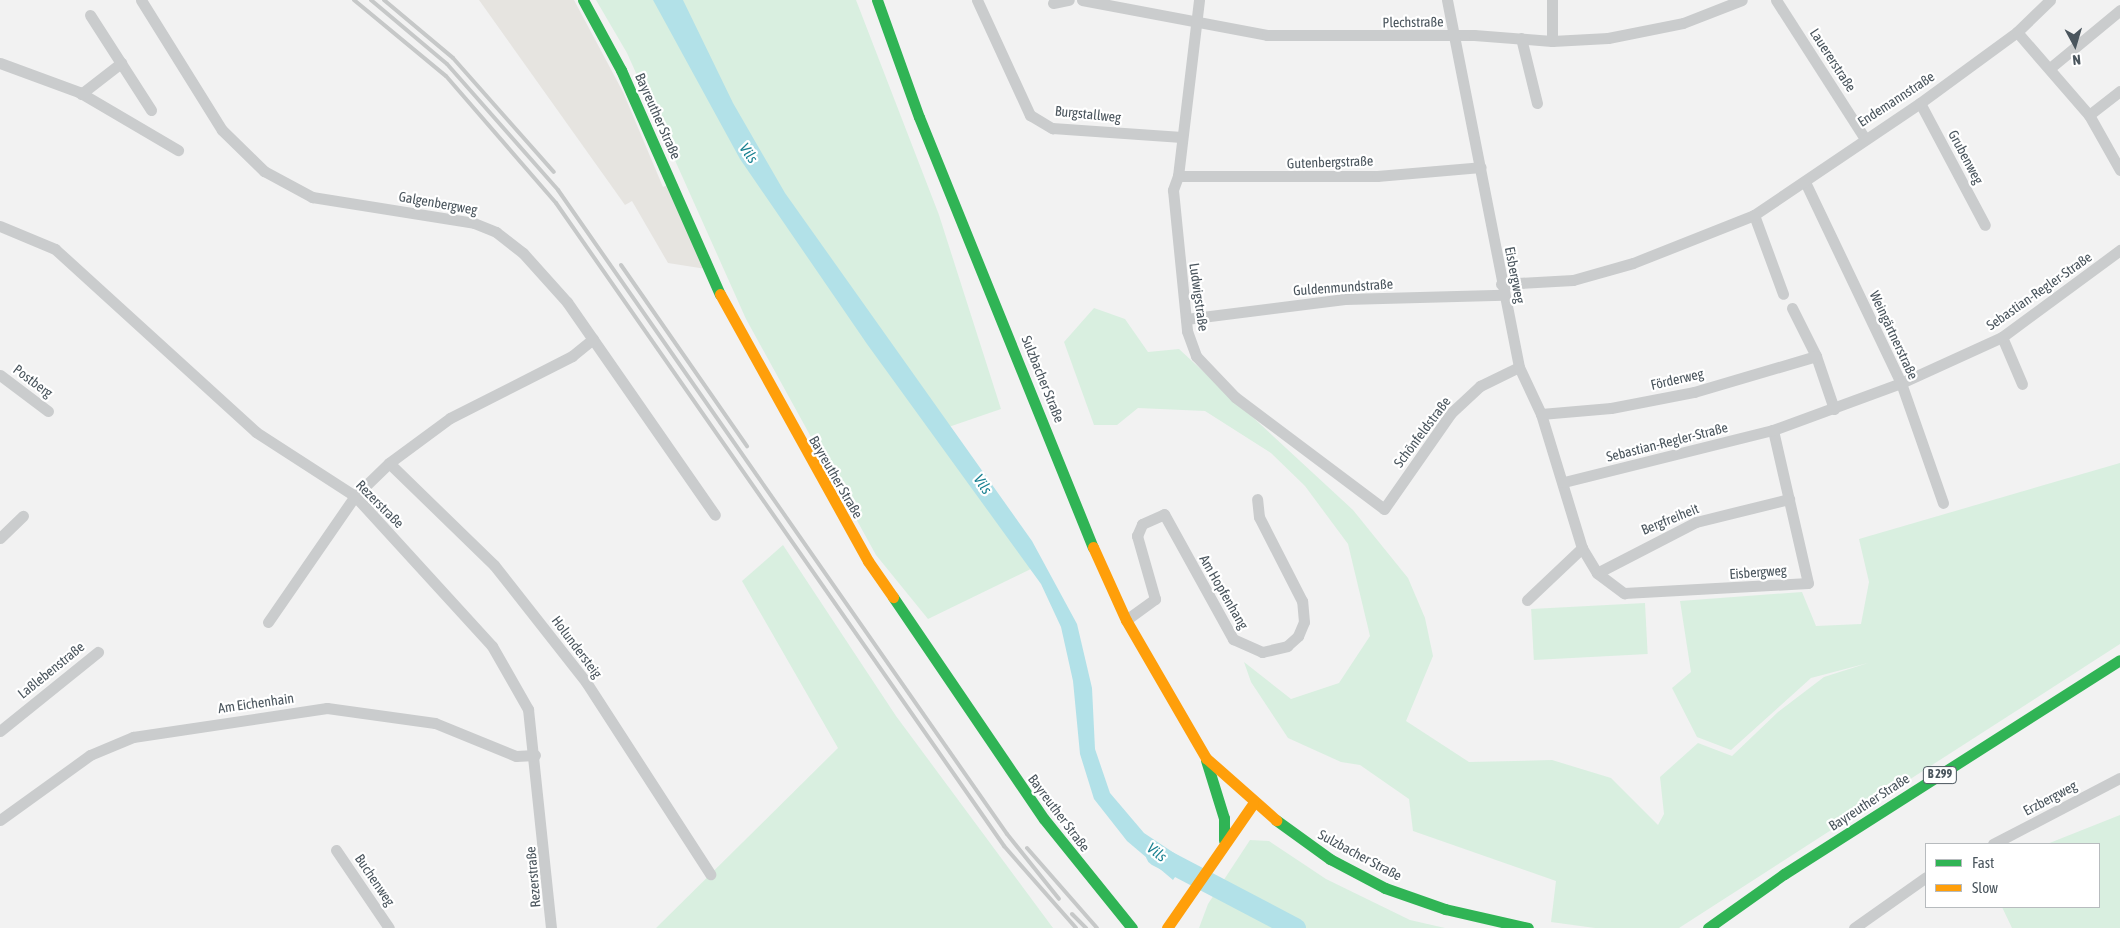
<!DOCTYPE html>
<meta charset="utf-8">
<style>
body{margin:0}
#map{position:relative;width:2120px;height:928px;overflow:hidden;background:#f2f2f2;font-family:"Asap Condensed",sans-serif}
div>[style]{position:absolute}
.commercial>*{inset:0;background:#e6e4e0}
.green>*{inset:0;background:#d9efe0;transform-origin:0 0}
.water>*{inset:0;background:#b2e1e8}
.river>*{height:21px;margin:-10.5px;padding:0 10.5px;transform-origin:10.5px;border-radius:10.5px;background:#b2e1e8}
.street>*{height:11px;margin:-5.5px;padding:0 5.5px;transform-origin:5.5px;border-radius:5.5px;background:#cacccd}
.fast>*{height:11px;margin:-5.5px;padding:0 5.5px;transform-origin:5.5px;border-radius:5.5px;background:#30b455}
.slow>*{height:11px;margin:-5.5px;padding:0 5.5px;transform-origin:5.5px;border-radius:5.5px;background:#ff9f0a}
.rail>*{height:4px;margin:-2px;padding:0 2px;transform-origin:2px;border-radius:2px;background:#c6c8c8}
span{translate:-50% -50%;white-space:nowrap;text-align:center;line-height:1.15;-webkit-text-stroke:4.5px #fff;paint-order:stroke}
.shield-label span{padding:1px 4px;background:#fff;border:1px solid;border-radius:4px;-webkit-text-stroke-width:0}
.shield-label{font-size:12px;color:#4a555d;font-weight:700}
.street-label{font-size:14px;color:#4a555d}
.water-label{font-size:15px;color:#1a8292;font-style:italic}
.legend{position:absolute;left:1925px;top:843px;width:175px;height:65px;box-sizing:border-box;background:#fff;border:1px solid #b7bbbe;margin:0;padding:6px 9px;list-style:none;font-size:15px;color:#4a555d}
.legend li{display:flex;align-items:center;gap:10px;height:25px}
.legend b{width:25px;border:1px solid #b7bbbe}
.north{position:absolute;left:2050px;top:20px;width:50px;height:50px;-webkit-text-stroke:4px #fff;paint-order:stroke;rotate:174deg;font-size:14px;font-weight:700;line-height:20px;text-align:center;color:#4a555d}
.north::after{content:'';display:block;margin:auto;width:18px;height:22px;background:#4a555d;clip-path:polygon(50% 0,100% 100%,50% 72%,0 100%)}
</style>
<div id="map">
<div class="commercial">
<div style="clip-path:polygon(479px 0,574px 0,623px 92px,663px 187px,668px 185px,706px 269px,668px 263px,632px 201px,625px 205px)"></div>
</div>
<div class="green">
<div style="clip-path:polygon(596px 0,856px 0,939px 215px,1001px 409px,937px 431px,1037px 566px,928px 619px,876px 555px,746px 319px,627px 53px)"></div>
<div style="clip-path:polygon(1094px 308px,1125px 319px,1148px 352px,1179px 349px,1353px 510px,1408px 578px,1425px 618px,1433px 656px,1406px 721px,1469px 762px,1552px 760px,1611px 778px,1658px 825px,1664px 814px,1660px 777px,1698px 743px,1732px 756px,1778px 712px,1824px 677px,1868px 663px,1811px 678px,1731px 750px,1697px 737px,1672px 688px,1691px 672px,1680px 601px,1802px 592px,1816px 626px,1861px 624px,1869px 582px,1859px 539px,2120px 463px,2120px 644px,1679px 928px,1595px 928px,1551px 922px,1556px 881px,1413px 831px,1409px 799px,1360px 765px,1341px 762px,1288px 738px,1251px 682px,1244px 662px,1291px 699px,1339px 683px,1370px 636px,1348px 544px,1305px 486px,1271px 453px,1205px 411px,1138px 408px,1117px 425px,1094px 425px,1064px 342px)"></div>
<div style="clip-path:polygon(783px 545px,896px 716px,1053px 928px,656px 928px,838px 748px,742px 581px)"></div>
<div style="left:1645px;top:603px;width:51px;height:114px;rotate:87deg"></div>
<div style="clip-path:polygon(2120px 815px,2120px 928px,2012px 928px,2002px 907px,2099px 907px,2099px 844px,2047px 844px)"></div>
<div style="clip-path:polygon(1250px 840px,1269px 841px,1326px 879px,1410px 920px,1445px 928px,1199px 928px,1208px 904px)"></div>
</div>
<div class="water">
<div style="clip-path:polygon(653px 0,683px 0,733px 103px,785px 193px,1032px 541px,1077px 624px,1092px 688px,1095px 749px,1110px 793px,1144px 833px,1186px 861px,1173px 880px,1127px 841px,1094px 799px,1080px 754px,1073px 681px,1061px 627px,1041px 584px,867px 344px,740px 159px)"></div>
</div>
<div class="river">
<div style="left:1156px;top:855px;width:157px;rotate:27.7deg"></div>
</div>
<div class="street">
<div style="left:141px;top:0;width:153px;rotate:58.1deg"></div>
<div style="left:222px;top:130px;width:59px;rotate:44.3deg"></div>
<div style="left:264px;top:171px;width:55px;rotate:28.4deg"></div>
<div style="left:312px;top:197px;width:164px;rotate:9.1deg"></div>
<div style="left:474px;top:223px;width:24px;rotate:22deg"></div>
<div style="left:496px;top:232px;width:34px;rotate:38deg"></div>
<div style="left:523px;top:253px;width:66px;rotate:48.1deg"></div>
<div style="left:567px;top:302px;width:259px;rotate:55.2deg"></div>
<div style="left:977px;top:0;width:127px;rotate:65.3deg"></div>
<div style="left:1030px;top:115px;width:26px;rotate:31deg"></div>
<div style="left:1052px;top:128px;width:130px;rotate:4deg"></div>
<div style="left:1082px;top:0;width:188px;rotate:10.7deg"></div>
<div style="left:1267px;top:35px;width:207px"></div>
<div style="left:1474px;top:35px;width:78px;rotate:4.4deg"></div>
<div style="left:1552px;top:41px;width:56px;rotate:-3.1deg"></div>
<div style="left:1608px;top:38px;width:76px;rotate:-11.3deg"></div>
<div style="left:1683px;top:23px;width:63px;rotate:-21.3deg"></div>
<div style="left:1199px;top:0;width:177px;rotate:96.8deg"></div>
<div style="left:1178px;top:176px;width:15px;rotate:110deg"></div>
<div style="left:1173px;top:190px;width:142px;rotate:84.3deg"></div>
<div style="left:1187px;top:331px;width:27px;rotate:70deg"></div>
<div style="left:1196px;top:356px;width:57px;rotate:46.4deg"></div>
<div style="left:1235px;top:397px;width:186px;rotate:36.9deg"></div>
<div style="left:1384px;top:509px;width:117px;rotate:-55.1deg"></div>
<div style="left:1451px;top:413px;width:40px;rotate:-43deg"></div>
<div style="left:1480px;top:386px;width:43px;rotate:-26deg"></div>
<div style="left:1447px;top:0;width:374px;rotate:78.9deg"></div>
<div style="left:1519px;top:367px;width:52px;rotate:64.9deg"></div>
<div style="left:1541px;top:414px;width:140px;rotate:73deg"></div>
<div style="left:1582px;top:548px;width:29px;rotate:59deg"></div>
<div style="left:1597px;top:573px;width:34px;rotate:37deg"></div>
<div style="left:1624px;top:593px;width:184px;rotate:-3.1deg"></div>
<div style="left:1808px;top:583px;width:157px;rotate:-102.9deg"></div>
<div style="left:1776px;top:0;width:163px;rotate:57.3deg"></div>
<div style="left:1053px;top:3px;width:16px;rotate:-11deg"></div>
<div style="left:90px;top:15px;width:113px;rotate:57.3deg"></div>
<div style="left:2017px;top:32px;width:110px;rotate:49.1deg"></div>
<div style="left:2089px;top:115px;width:63px;rotate:60.6deg"></div>
<div style="left:1521px;top:38px;width:67px;rotate:76.2deg"></div>
<div style="left:1552px;top:41px;width:41px;rotate:-90deg"></div>
<div style="left:0;top:63px;width:84px;rotate:20.2deg"></div>
<div style="left:79px;top:92px;width:115px;rotate:30.4deg"></div>
<div style="left:2050px;top:68px;width:91px;rotate:-39.6deg"></div>
<div style="left:81px;top:94px;width:51px;rotate:-37.8deg"></div>
<div style="left:1920px;top:103px;width:138px;rotate:62deg"></div>
<div style="left:2089px;top:115px;width:39px;rotate:-38deg"></div>
<div style="left:1178px;top:176px;width:199px"></div>
<div style="left:1377px;top:176px;width:104px;rotate:-4.9deg"></div>
<div style="left:1806px;top:184px;width:221px;rotate:64.5deg"></div>
<div style="left:1901px;top:383px;width:127px;rotate:70.7deg"></div>
<div style="left:1754px;top:215px;width:84px;rotate:69.8deg"></div>
<div style="left:0;top:226px;width:60px;rotate:22.7deg"></div>
<div style="left:55px;top:249px;width:272px;rotate:42.3deg"></div>
<div style="left:256px;top:432px;width:118px;rotate:32.9deg"></div>
<div style="left:355px;top:496px;width:203px;rotate:47.6deg"></div>
<div style="left:492px;top:646px;width:73px;rotate:60.3deg"></div>
<div style="left:528px;top:709px;width:220px;rotate:84deg"></div>
<div style="left:1501px;top:284px;width:72px;rotate:-3.2deg"></div>
<div style="left:1573px;top:280px;width:62px;rotate:-15.8deg"></div>
<div style="left:1633px;top:263px;width:130px;rotate:-21.6deg"></div>
<div style="left:1754px;top:215px;width:200px;rotate:-34deg"></div>
<div style="left:1920px;top:103px;width:120px;rotate:-36.2deg"></div>
<div style="left:2017px;top:32px;width:46px;rotate:-44.1deg"></div>
<div style="left:1792px;top:308px;width:54px;rotate:63.4deg"></div>
<div style="left:1816px;top:356px;width:56px;rotate:71.2deg"></div>
<div style="left:1186px;top:319px;width:160px;rotate:-7.2deg"></div>
<div style="left:1345px;top:299px;width:158px;rotate:-1.5deg"></div>
<div style="left:2002px;top:337px;width:51px;rotate:66.9deg"></div>
<div style="left:0;top:375px;width:60px;rotate:36.9deg"></div>
<div style="left:1541px;top:414px;width:70px;rotate:-4.9deg"></div>
<div style="left:1611px;top:408px;width:85px;rotate:-10.9deg"></div>
<div style="left:1694px;top:392px;width:127px;rotate:-16.4deg"></div>
<div style="left:389px;top:463px;width:146px;rotate:44.2deg"></div>
<div style="left:494px;top:565px;width:149px;rotate:51.8deg"></div>
<div style="left:586px;top:682px;width:229px;rotate:57.1deg"></div>
<div style="left:1564px;top:482px;width:215px;rotate:-14deg"></div>
<div style="left:1773px;top:430px;width:136px;rotate:-20.2deg"></div>
<div style="left:1901px;top:383px;width:111px;rotate:-24.5deg"></div>
<div style="left:2002px;top:337px;width:147px;rotate:-36.4deg"></div>
<div style="left:0;top:538px;width:32px;rotate:-44deg"></div>
<div style="left:1597px;top:573px;width:111px;rotate:-27.3deg"></div>
<div style="left:1696px;top:522px;width:96px;rotate:-13.9deg"></div>
<div style="left:1527px;top:600px;width:76px;rotate:-43.4deg"></div>
<div style="left:1126px;top:620px;width:36px;rotate:-36deg"></div>
<div style="left:1155px;top:599px;width:66px;rotate:-105.9deg"></div>
<div style="left:1137px;top:536px;width:13px;rotate:-67deg"></div>
<div style="left:1142px;top:524px;width:24px;rotate:-24deg"></div>
<div style="left:1164px;top:514px;width:143px;rotate:61.1deg"></div>
<div style="left:1233px;top:639px;width:32px;rotate:24deg"></div>
<div style="left:1262px;top:652px;width:26px;rotate:-13deg"></div>
<div style="left:1287px;top:646px;width:15px;rotate:-42deg"></div>
<div style="left:1298px;top:636px;width:15px;rotate:-67deg"></div>
<div style="left:1304px;top:622px;width:21px;rotate:-95deg"></div>
<div style="left:1302px;top:601px;width:94px;rotate:-117.1deg"></div>
<div style="left:1259px;top:517px;width:18px;rotate:-96deg"></div>
<div style="left:268px;top:622px;width:153px;rotate:-55.4deg"></div>
<div style="left:355px;top:496px;width:47px;rotate:-44.1deg"></div>
<div style="left:389px;top:463px;width:76px;rotate:-36.4deg"></div>
<div style="left:450px;top:418px;width:137px;rotate:-26.9deg"></div>
<div style="left:572px;top:356px;width:27px;rotate:-39deg"></div>
<div style="left:0;top:731px;width:126px;rotate:-38.9deg"></div>
<div style="left:0;top:820px;width:111px;rotate:-35.8deg"></div>
<div style="left:90px;top:755px;width:47px;rotate:-22.7deg"></div>
<div style="left:133px;top:737px;width:196px;rotate:-8.5deg"></div>
<div style="left:327px;top:708px;width:109px;rotate:7.9deg"></div>
<div style="left:435px;top:723px;width:87px;rotate:22.2deg"></div>
<div style="left:516px;top:756px;width:19px;rotate:-3deg"></div>
<div style="left:1993px;top:844px;width:143px;rotate:-27.5deg"></div>
<div style="left:336px;top:850px;width:94px;rotate:55.8deg"></div>
<div style="left:1854px;top:928px;width:88px;rotate:-35.3deg"></div>
</div>
<div class="fast">
<div style="left:583px;top:0;width:80px;rotate:61.5deg"></div>
<div style="left:621px;top:70px;width:245px;rotate:66.2deg"></div>
<div style="left:877px;top:0;width:124px;rotate:70.3deg"></div>
<div style="left:919px;top:117px;width:464px;rotate:68deg"></div>
<div style="left:893px;top:597px;width:268px;rotate:55.8deg"></div>
<div style="left:1044px;top:819px;width:140px;rotate:51.1deg"></div>
<div style="left:1206px;top:760px;width:61px;rotate:72.8deg"></div>
<div style="left:1224px;top:818px;width:22px;rotate:90deg"></div>
<div style="left:1276px;top:820px;width:67px;rotate:35.8deg"></div>
<div style="left:1330px;top:859px;width:62px;rotate:27.8deg"></div>
<div style="left:1385px;top:888px;width:64px;rotate:19.3deg"></div>
<div style="left:1445px;top:909px;width:85px;rotate:12.9deg"></div>
<div style="left:1708px;top:928px;width:93px;rotate:-35.4deg"></div>
<div style="left:1784px;top:874px;width:398px;rotate:-32.5deg"></div>
</div>
<div class="slow">
<div style="left:720px;top:294px;width:305px;rotate:61deg"></div>
<div style="left:868px;top:561px;width:44px;rotate:55.2deg"></div>
<div style="left:1093px;top:547px;width:80px;rotate:65.7deg"></div>
<div style="left:1126px;top:620px;width:160px;rotate:59.9deg"></div>
<div style="left:1206px;top:758px;width:94px;rotate:41.5deg"></div>
<div style="left:1167px;top:928px;width:151px;rotate:-55.3deg"></div>
</div>
<div class="rail">
<div style="left:354px;top:0;width:119px;rotate:39.6deg"></div>
<div style="left:446px;top:76px;width:168px;rotate:49.1deg"></div>
<div style="left:556px;top:203px;width:784px;rotate:55.13deg"></div>
<div style="left:1004px;top:846px;width:109px;rotate:48.7deg"></div>
<div style="left:371px;top:0;width:99px;rotate:40.1deg"></div>
<div style="left:447px;top:64px;width:168px;rotate:48.6deg"></div>
<div style="left:558px;top:190px;width:785px;rotate:55.12deg"></div>
<div style="left:1007px;top:834px;width:83px;rotate:51.3deg"></div>
<div style="left:384px;top:0;width:90px;rotate:40deg"></div>
<div style="left:453px;top:58px;width:152px;rotate:48.5deg"></div>
<div style="left:621px;top:265px;width:221px;rotate:55.2deg"></div>
<div style="left:1027px;top:848px;width:106px;rotate:48.8deg"></div>
<div style="left:1072px;top:914px;width:20px;rotate:45deg"></div>
</div>
<div class="shield-label">
<span style="left:1940px;top:775px">B 299</span>
</div>
<div class="street-label">
<span style="left:1413px;top:22px;rotate:-1deg">Plechstraße</span>
<span style="left:1833px;top:60px;rotate:57deg">Lauererstraße</span>
<span style="left:1896px;top:99px;rotate:-33deg">Endemannstraße</span>
<span style="left:1088px;top:114px;rotate:6deg">Burgstallweg</span>
<span style="left:658px;top:116px;rotate:66deg">Bayreuther Straße</span>
<span style="left:1966px;top:157px;rotate:62deg">Grubenweg</span>
<span style="left:1330px;top:162px;rotate:-2deg">Gutenbergstraße</span>
<span style="left:438px;top:203px;rotate:10deg">Galgenbergweg</span>
<span style="left:1515px;top:275px;rotate:79deg">Eisbergweg</span>
<span style="left:1343px;top:287px;rotate:-4deg">Guldenmundstraße</span>
<span style="left:2039px;top:291px;rotate:-35deg">Sebastian-Regler-Straße</span>
<span style="left:1199px;top:297px;rotate:82deg">Ludwigstraße</span>
<span style="left:1894px;top:335px;rotate:65deg">Weingärtnerstraße</span>
<span style="left:1043px;top:379px;rotate:68deg">Sulzbacher Straße</span>
<span style="left:1677px;top:379px;rotate:-13deg">Förderweg</span>
<span style="left:33px;top:381px;rotate:37deg">Postberg</span>
<span style="left:1422px;top:432px;rotate:-53deg">Schönfeldstraße</span>
<span style="left:1667px;top:442px;rotate:-14deg">Sebastian-Regler-Straße</span>
<span style="left:836px;top:477px;rotate:60deg">Bayreuther Straße</span>
<span style="left:380px;top:504px;rotate:45deg">Rezerstraße</span>
<span style="left:1670px;top:519px;rotate:-22deg">Bergfreiheit</span>
<span style="left:1758px;top:572px;rotate:-4deg">Eisbergweg</span>
<span style="left:1224px;top:592px;rotate:60deg">Am Hopfenhang</span>
<span style="left:577px;top:647px;rotate:53deg">Holundersteig</span>
<span style="left:51px;top:670px;rotate:-39deg">Laßlebenstraße</span>
<span style="left:256px;top:703px;rotate:-8deg">Am Eichenhain</span>
<span style="left:2050px;top:798px;rotate:-28deg">Erzbergweg</span>
<span style="left:1869px;top:802px;rotate:-33deg">Bayreuther Straße</span>
<span style="left:1059px;top:813px;rotate:53deg">Bayreuther Straße</span>
<span style="left:1360px;top:855px;rotate:28deg">Sulzbacher Straße</span>
<span style="left:533px;top:877px;rotate:-95deg">Rezerstraße</span>
<span style="left:375px;top:880px;rotate:56deg">Buchenweg</span>
</div>
<div class="water-label">
<span style="left:749px;top:153px;rotate:55deg">Vils</span>
<span style="left:983px;top:484px;rotate:56deg">Vils</span>
<span style="left:1157px;top:852px;rotate:38deg">Vils</span>
</div>
<ul class="legend">
<li><b style="height:6px;background:#30b455"></b>Fast</li>
<li><b style="height:6px;background:#ff9f0a"></b>Slow</li>
</ul>
<div class="north">N</div>
</div>
